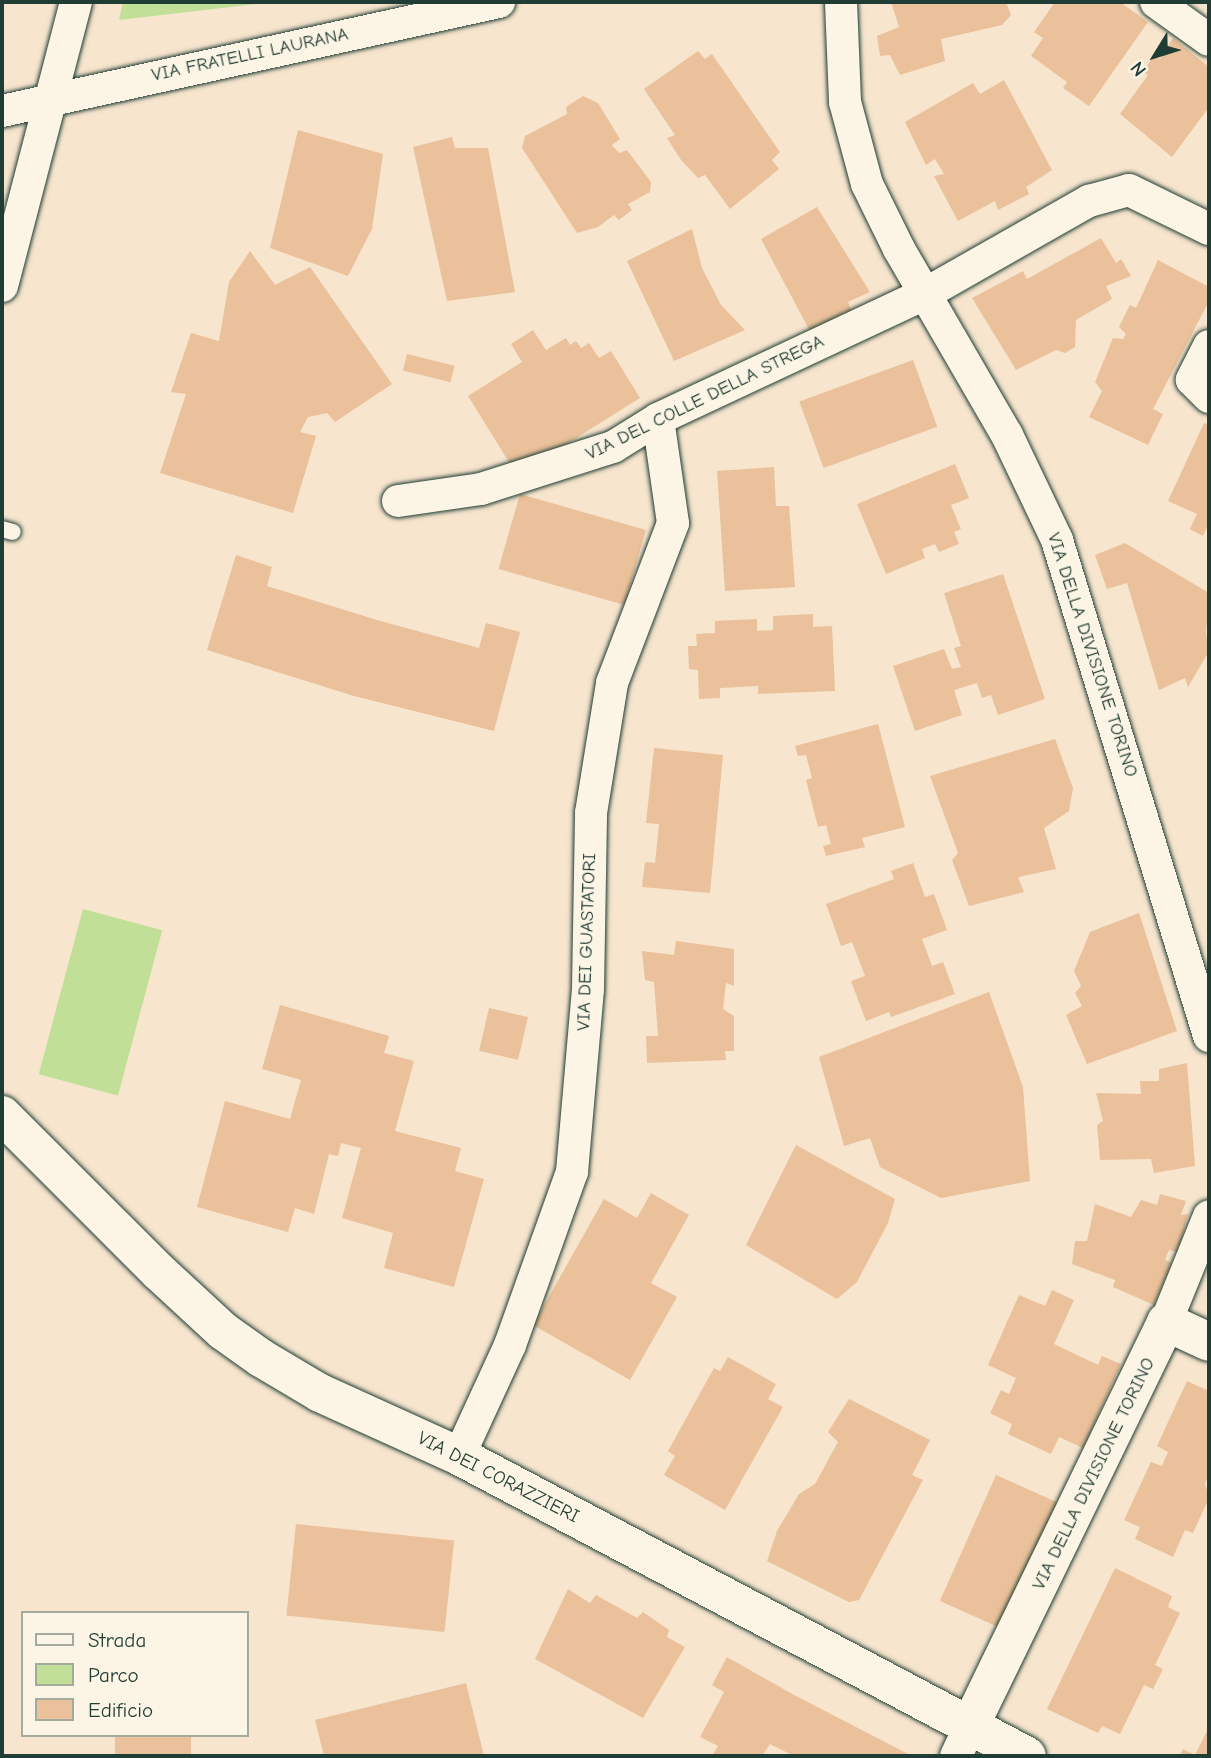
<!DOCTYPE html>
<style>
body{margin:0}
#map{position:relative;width:1211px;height:1758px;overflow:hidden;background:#f7e5ce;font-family:"Comic Neue",sans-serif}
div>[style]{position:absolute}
.green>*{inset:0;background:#c1df97;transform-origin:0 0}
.building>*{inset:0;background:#eac19a;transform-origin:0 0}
.roads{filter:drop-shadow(0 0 2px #1f3d34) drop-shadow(0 0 2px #1f3d34)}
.lane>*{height:16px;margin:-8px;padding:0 8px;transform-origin:8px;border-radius:8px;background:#fcf5e5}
.street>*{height:32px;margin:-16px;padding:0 16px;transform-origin:16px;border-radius:16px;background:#fcf5e5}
.secondary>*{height:38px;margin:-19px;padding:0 19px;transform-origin:19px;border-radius:19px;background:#fcf5e5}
span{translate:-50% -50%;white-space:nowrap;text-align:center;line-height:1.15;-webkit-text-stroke:6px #fcf5e5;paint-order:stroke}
.street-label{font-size:19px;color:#1f3d34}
.frame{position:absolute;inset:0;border:4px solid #1f3d34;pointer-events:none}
.legend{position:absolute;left:21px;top:1611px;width:228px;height:126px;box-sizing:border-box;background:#fcf5e5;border:2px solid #a4ab9e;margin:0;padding:9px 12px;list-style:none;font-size:21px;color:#1f3d34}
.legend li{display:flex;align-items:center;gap:14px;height:35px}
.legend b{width:35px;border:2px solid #a4ab9e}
.north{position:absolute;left:1120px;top:21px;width:70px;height:70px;-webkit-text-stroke:5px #fcf5e5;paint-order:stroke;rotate:232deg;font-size:19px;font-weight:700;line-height:28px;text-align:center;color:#1f3d34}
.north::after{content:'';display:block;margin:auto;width:24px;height:32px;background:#1f3d34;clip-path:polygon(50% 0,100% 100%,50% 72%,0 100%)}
</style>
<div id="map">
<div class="green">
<div style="clip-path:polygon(123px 2px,273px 2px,119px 20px)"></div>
<div style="left:83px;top:909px;width:82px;height:171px;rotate:15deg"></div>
</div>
<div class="building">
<div style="clip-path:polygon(891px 2px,1006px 2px,1011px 15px,1002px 25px,941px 39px,945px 61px,900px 75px,890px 55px,880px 56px,877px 36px,899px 27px)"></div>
<div style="clip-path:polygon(1055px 2px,1120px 2px,1148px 22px,1089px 106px,1063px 88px,1067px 82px,1031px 56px,1043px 38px,1034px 32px)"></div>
<div style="clip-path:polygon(1173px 38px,1209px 67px,1209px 107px,1172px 157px,1120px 114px,1148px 75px,1143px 72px,1155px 54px,1160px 59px)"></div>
<div style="clip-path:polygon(698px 51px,705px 59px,712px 54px,780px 152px,772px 160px,779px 169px,730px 209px,705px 175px,698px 178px,681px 160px,667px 138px,675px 135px,644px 89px)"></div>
<div style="clip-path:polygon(1004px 80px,1052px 170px,1026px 187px,1029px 194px,998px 210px,995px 201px,958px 221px,934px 176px,944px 174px,935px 159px,926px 165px,905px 122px,973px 83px,980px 94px)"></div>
<div style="clip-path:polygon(583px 96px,598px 103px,620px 139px,612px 145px,619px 153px,627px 150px,651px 182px,650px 192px,628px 204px,632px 210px,619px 220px,614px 215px,598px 227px,577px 233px,522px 148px,525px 136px,567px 114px,566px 107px)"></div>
<div style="clip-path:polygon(298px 130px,383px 154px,372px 229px,348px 276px,270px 248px)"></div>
<div style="clip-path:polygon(452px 137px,455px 148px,488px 148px,515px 292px,447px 301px,413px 147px)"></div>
<div style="clip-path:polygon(817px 207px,870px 292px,848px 302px,852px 313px,812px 335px,761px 239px)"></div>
<div style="clip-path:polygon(692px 229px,702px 268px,721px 305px,745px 330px,674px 361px,627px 261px)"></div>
<div style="clip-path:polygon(1101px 238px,1116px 263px,1121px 259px,1131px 276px,1106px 286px,1112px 299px,1076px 320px,1075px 347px,1065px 353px,1056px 350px,1016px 370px,972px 298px,1023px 271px,1027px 279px)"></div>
<div style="clip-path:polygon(250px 251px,275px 285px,310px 267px,392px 384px,335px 422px,327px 413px,308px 417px,300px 432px,316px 436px,293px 513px,160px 473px,186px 394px,171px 392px,191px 333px,219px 341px,229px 282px)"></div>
<div style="clip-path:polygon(1158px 260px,1209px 287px,1209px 301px,1153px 409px,1163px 414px,1148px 445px,1089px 417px,1102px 391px,1095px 382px,1113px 338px,1123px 339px,1126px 334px,1119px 327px,1130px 305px,1136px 308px)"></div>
<div style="clip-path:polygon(533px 330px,546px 350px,566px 338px,570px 345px,576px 341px,581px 348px,589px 343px,599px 358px,611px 351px,640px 398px,517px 475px,468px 396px,522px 362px,511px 344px)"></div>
<div style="left:407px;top:354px;width:49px;height:17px;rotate:14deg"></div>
<div style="left:913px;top:360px;width:71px;height:121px;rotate:70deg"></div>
<div style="clip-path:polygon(1204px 423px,1209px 425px,1209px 522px,1203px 536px,1190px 529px,1197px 514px,1168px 501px)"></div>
<div style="clip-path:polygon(955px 464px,969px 498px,951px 505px,961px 529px,954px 532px,959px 544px,939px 552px,935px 544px,922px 549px,925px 558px,886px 574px,857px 504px)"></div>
<div style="clip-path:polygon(774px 467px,776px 506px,789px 506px,795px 587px,725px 591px,717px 471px)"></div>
<div style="left:520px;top:494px;width:131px;height:78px;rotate:16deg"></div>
<div style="clip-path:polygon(1125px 543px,1209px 593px,1206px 633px,1209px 651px,1188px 687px,1185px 678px,1159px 690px,1127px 583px,1107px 589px,1095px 555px)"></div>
<div style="clip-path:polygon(236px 555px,272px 567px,267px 586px,377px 620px,479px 648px,486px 623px,520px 632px,494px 731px,354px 696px,207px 650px)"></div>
<div style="clip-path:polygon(1003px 574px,1045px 699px,998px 715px,991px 695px,982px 698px,977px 683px,954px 690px,962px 715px,915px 731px,893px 666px,944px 649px,952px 669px,961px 667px,954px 648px,961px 646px,944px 593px)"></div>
<div style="clip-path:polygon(813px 614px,813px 627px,832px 626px,835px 691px,758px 694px,758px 686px,720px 688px,720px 698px,699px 699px,698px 670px,689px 669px,688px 646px,697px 646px,696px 634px,715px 633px,715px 621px,757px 619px,757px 631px,773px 630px,773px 616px)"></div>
<div style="clip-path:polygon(878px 724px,905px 827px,862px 838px,865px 847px,826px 856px,823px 846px,831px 844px,826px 825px,818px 827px,806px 780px,812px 778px,806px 755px,798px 756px,795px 746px)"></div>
<div style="clip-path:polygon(1055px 739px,1073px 788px,1069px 811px,1044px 828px,1056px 869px,1018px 877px,1024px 892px,969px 906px,952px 860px,958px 853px,930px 776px)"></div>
<div style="clip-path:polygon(654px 748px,723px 755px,710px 893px,642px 887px,645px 862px,655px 863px,659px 824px,646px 823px)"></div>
<div style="clip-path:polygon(913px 863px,925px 897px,934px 894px,947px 930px,922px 939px,932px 966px,943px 962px,955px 994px,891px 1017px,889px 1012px,866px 1021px,851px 981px,865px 976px,852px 942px,841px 946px,826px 904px,894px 879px,891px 871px)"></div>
<div style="clip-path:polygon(1139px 913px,1177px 1031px,1087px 1064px,1066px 1015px,1082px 1006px,1075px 993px,1081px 986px,1074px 971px,1090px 932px)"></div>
<div style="clip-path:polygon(676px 941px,734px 949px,734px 986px,726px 983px,723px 1009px,734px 1016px,734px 1051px,725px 1051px,726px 1060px,647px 1063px,646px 1036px,658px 1036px,654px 982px,645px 980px,642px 951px,674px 955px)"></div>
<div style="clip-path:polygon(989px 992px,1023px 1087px,1030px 1181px,941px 1198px,880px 1167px,870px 1138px,844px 1146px,819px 1057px)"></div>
<div style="clip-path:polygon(280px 1005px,389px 1036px,384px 1053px,414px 1061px,395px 1131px,461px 1148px,455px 1171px,484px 1179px,454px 1287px,384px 1268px,393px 1233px,342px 1218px,361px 1148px,341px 1143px,338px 1156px,329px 1154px,314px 1214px,295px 1208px,288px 1232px,197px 1207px,225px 1101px,290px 1119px,301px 1080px,262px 1069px)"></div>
<div style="left:489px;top:1008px;width:40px;height:44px;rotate:13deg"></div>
<div style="clip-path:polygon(1187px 1063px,1195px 1166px,1154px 1173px,1151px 1159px,1100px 1160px,1097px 1125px,1103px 1121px,1096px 1093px,1141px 1094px,1140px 1081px,1159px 1081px,1159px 1069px)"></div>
<div style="clip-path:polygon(796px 1145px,895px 1199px,888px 1223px,857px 1282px,837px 1299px,746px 1245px)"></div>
<div style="clip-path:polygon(651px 1193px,689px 1215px,651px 1283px,677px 1297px,630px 1380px,533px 1325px,604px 1199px,637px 1218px)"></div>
<div style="clip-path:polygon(1160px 1194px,1186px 1201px,1181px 1215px,1188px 1214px,1178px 1252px,1169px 1250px,1165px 1260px,1172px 1263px,1154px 1305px,1113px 1287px,1115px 1280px,1072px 1264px,1075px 1241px,1087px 1241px,1095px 1204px,1131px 1217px,1141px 1200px,1157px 1205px)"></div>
<div style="clip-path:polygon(1052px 1290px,1074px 1300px,1054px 1344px,1098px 1365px,1102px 1356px,1121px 1364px,1083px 1448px,1059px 1437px,1051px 1454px,1008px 1434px,1012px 1424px,990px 1413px,1001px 1390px,1009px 1394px,1016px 1378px,988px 1365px,1019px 1295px,1045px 1306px)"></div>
<div style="clip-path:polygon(728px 1357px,776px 1384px,768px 1399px,783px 1407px,725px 1510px,664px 1475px,675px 1456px,668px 1451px,714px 1368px,720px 1371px)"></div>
<div style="clip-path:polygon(1187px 1381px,1209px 1391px,1209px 1474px,1205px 1483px,1209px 1498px,1193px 1533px,1185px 1530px,1173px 1557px,1135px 1539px,1140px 1527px,1124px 1520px,1151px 1462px,1162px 1466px,1168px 1452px,1157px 1446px)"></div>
<div style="clip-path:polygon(849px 1399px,930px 1440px,912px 1475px,923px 1480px,859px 1600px,849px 1602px,767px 1561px,777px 1531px,799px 1494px,815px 1484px,838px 1442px,828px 1432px)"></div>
<div style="left:996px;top:1475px;width:68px;height:138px;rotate:24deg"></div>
<div style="left:296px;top:1524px;width:159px;height:92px;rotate:6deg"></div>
<div style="clip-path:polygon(1115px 1568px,1172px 1596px,1168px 1607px,1180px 1613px,1155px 1665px,1163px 1669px,1153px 1689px,1144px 1685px,1120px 1734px,1102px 1726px,1098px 1733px,1047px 1709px)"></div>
<div style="clip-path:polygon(568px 1589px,590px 1603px,596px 1595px,637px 1618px,643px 1612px,669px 1630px,667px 1637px,685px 1647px,643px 1718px,535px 1659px)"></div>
<div style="clip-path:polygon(727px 1657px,794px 1695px,912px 1756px,794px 1756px,770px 1744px,762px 1756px,712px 1756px,718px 1746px,700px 1737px,724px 1692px,712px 1685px)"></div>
<div style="clip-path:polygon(466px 1683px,484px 1756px,324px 1756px,315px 1720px)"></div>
<div style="clip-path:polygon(1209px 1727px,1209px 1756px,1179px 1756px,1183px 1749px,1195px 1755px)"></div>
<div style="left:115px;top:1735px;width:76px;height:21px"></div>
</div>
<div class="roads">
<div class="lane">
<div style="left:2px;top:529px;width:11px;rotate:15deg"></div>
</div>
<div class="street">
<div style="left:841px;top:2px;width:100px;rotate:87.7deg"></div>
<div style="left:845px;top:102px;width:85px;rotate:75deg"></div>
<div style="left:867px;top:184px;width:72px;rotate:63.8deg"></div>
<div style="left:899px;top:249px;width:215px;rotate:59.9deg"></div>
<div style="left:1007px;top:435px;width:116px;rotate:64.5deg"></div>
<div style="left:1057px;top:540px;width:519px;rotate:72.96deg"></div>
<div style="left:1156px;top:2px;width:65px;rotate:35.6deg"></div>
<div style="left:2px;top:111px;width:509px;rotate:-12.37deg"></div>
<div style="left:2px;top:286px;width:293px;rotate:-75.4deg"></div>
<div style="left:1209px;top:346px;width:38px;rotate:117deg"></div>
<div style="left:1192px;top:380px;width:24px;rotate:45deg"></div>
<div style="left:398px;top:501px;width:84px;rotate:-8.2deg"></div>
<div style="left:481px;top:489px;width:139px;rotate:-17.7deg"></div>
<div style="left:613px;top:447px;width:53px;rotate:-31.9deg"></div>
<div style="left:658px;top:419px;width:295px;rotate:-25.1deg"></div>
<div style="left:925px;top:294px;width:189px;rotate:-29.6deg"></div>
<div style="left:1089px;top:201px;width:41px;rotate:-15.4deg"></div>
<div style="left:1129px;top:190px;width:89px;rotate:26deg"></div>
<div style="left:1166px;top:1322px;width:114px;rotate:-67.9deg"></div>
<div style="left:459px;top:1456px;width:122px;rotate:-65.3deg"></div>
<div style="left:510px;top:1345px;width:184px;rotate:-70.3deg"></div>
<div style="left:572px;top:1172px;width:184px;rotate:-85deg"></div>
<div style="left:588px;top:989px;width:176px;rotate:-89deg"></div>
<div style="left:591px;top:813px;width:132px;rotate:-80.8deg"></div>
<div style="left:612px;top:683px;width:171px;rotate:-69.1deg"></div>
<div style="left:673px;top:523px;width:105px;rotate:-98.2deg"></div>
<div style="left:956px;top:1756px;width:31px;rotate:-65deg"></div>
</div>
<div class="secondary">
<div style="left:2px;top:1115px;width:221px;rotate:45deg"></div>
<div style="left:158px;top:1271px;width:88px;rotate:42.7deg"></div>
<div style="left:223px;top:1331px;width:47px;rotate:35.4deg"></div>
<div style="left:261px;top:1358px;width:69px;rotate:30.7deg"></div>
<div style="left:320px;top:1393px;width:153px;rotate:24.4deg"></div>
<div style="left:459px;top:1456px;width:642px;rotate:27.84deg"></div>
<div style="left:969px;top:1728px;width:451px;rotate:-64.1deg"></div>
<div style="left:1166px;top:1322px;width:47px;rotate:24.9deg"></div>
</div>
</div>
<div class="street-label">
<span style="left:250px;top:55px;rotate:-12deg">VIA FRATELLI LAURANA</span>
<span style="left:705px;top:398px;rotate:-26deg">VIA DEL COLLE DELLA STREGA</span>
<span style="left:1092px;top:655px;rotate:72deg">VIA DELLA DIVISIONE TORINO</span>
<span style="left:587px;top:942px;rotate:-88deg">VIA DEI GUASTATORI</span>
<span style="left:1094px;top:1474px;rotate:-64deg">VIA DELLA DIVISIONE TORINO</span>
<span style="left:498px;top:1478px;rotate:27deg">VIA DEI CORAZZIERI</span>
</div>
<div class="frame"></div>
<ul class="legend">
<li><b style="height:9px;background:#fcf5e5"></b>Strada</li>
<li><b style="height:19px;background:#c1df97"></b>Parco</li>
<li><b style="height:19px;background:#eac19a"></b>Edificio</li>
</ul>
<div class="north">N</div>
</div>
